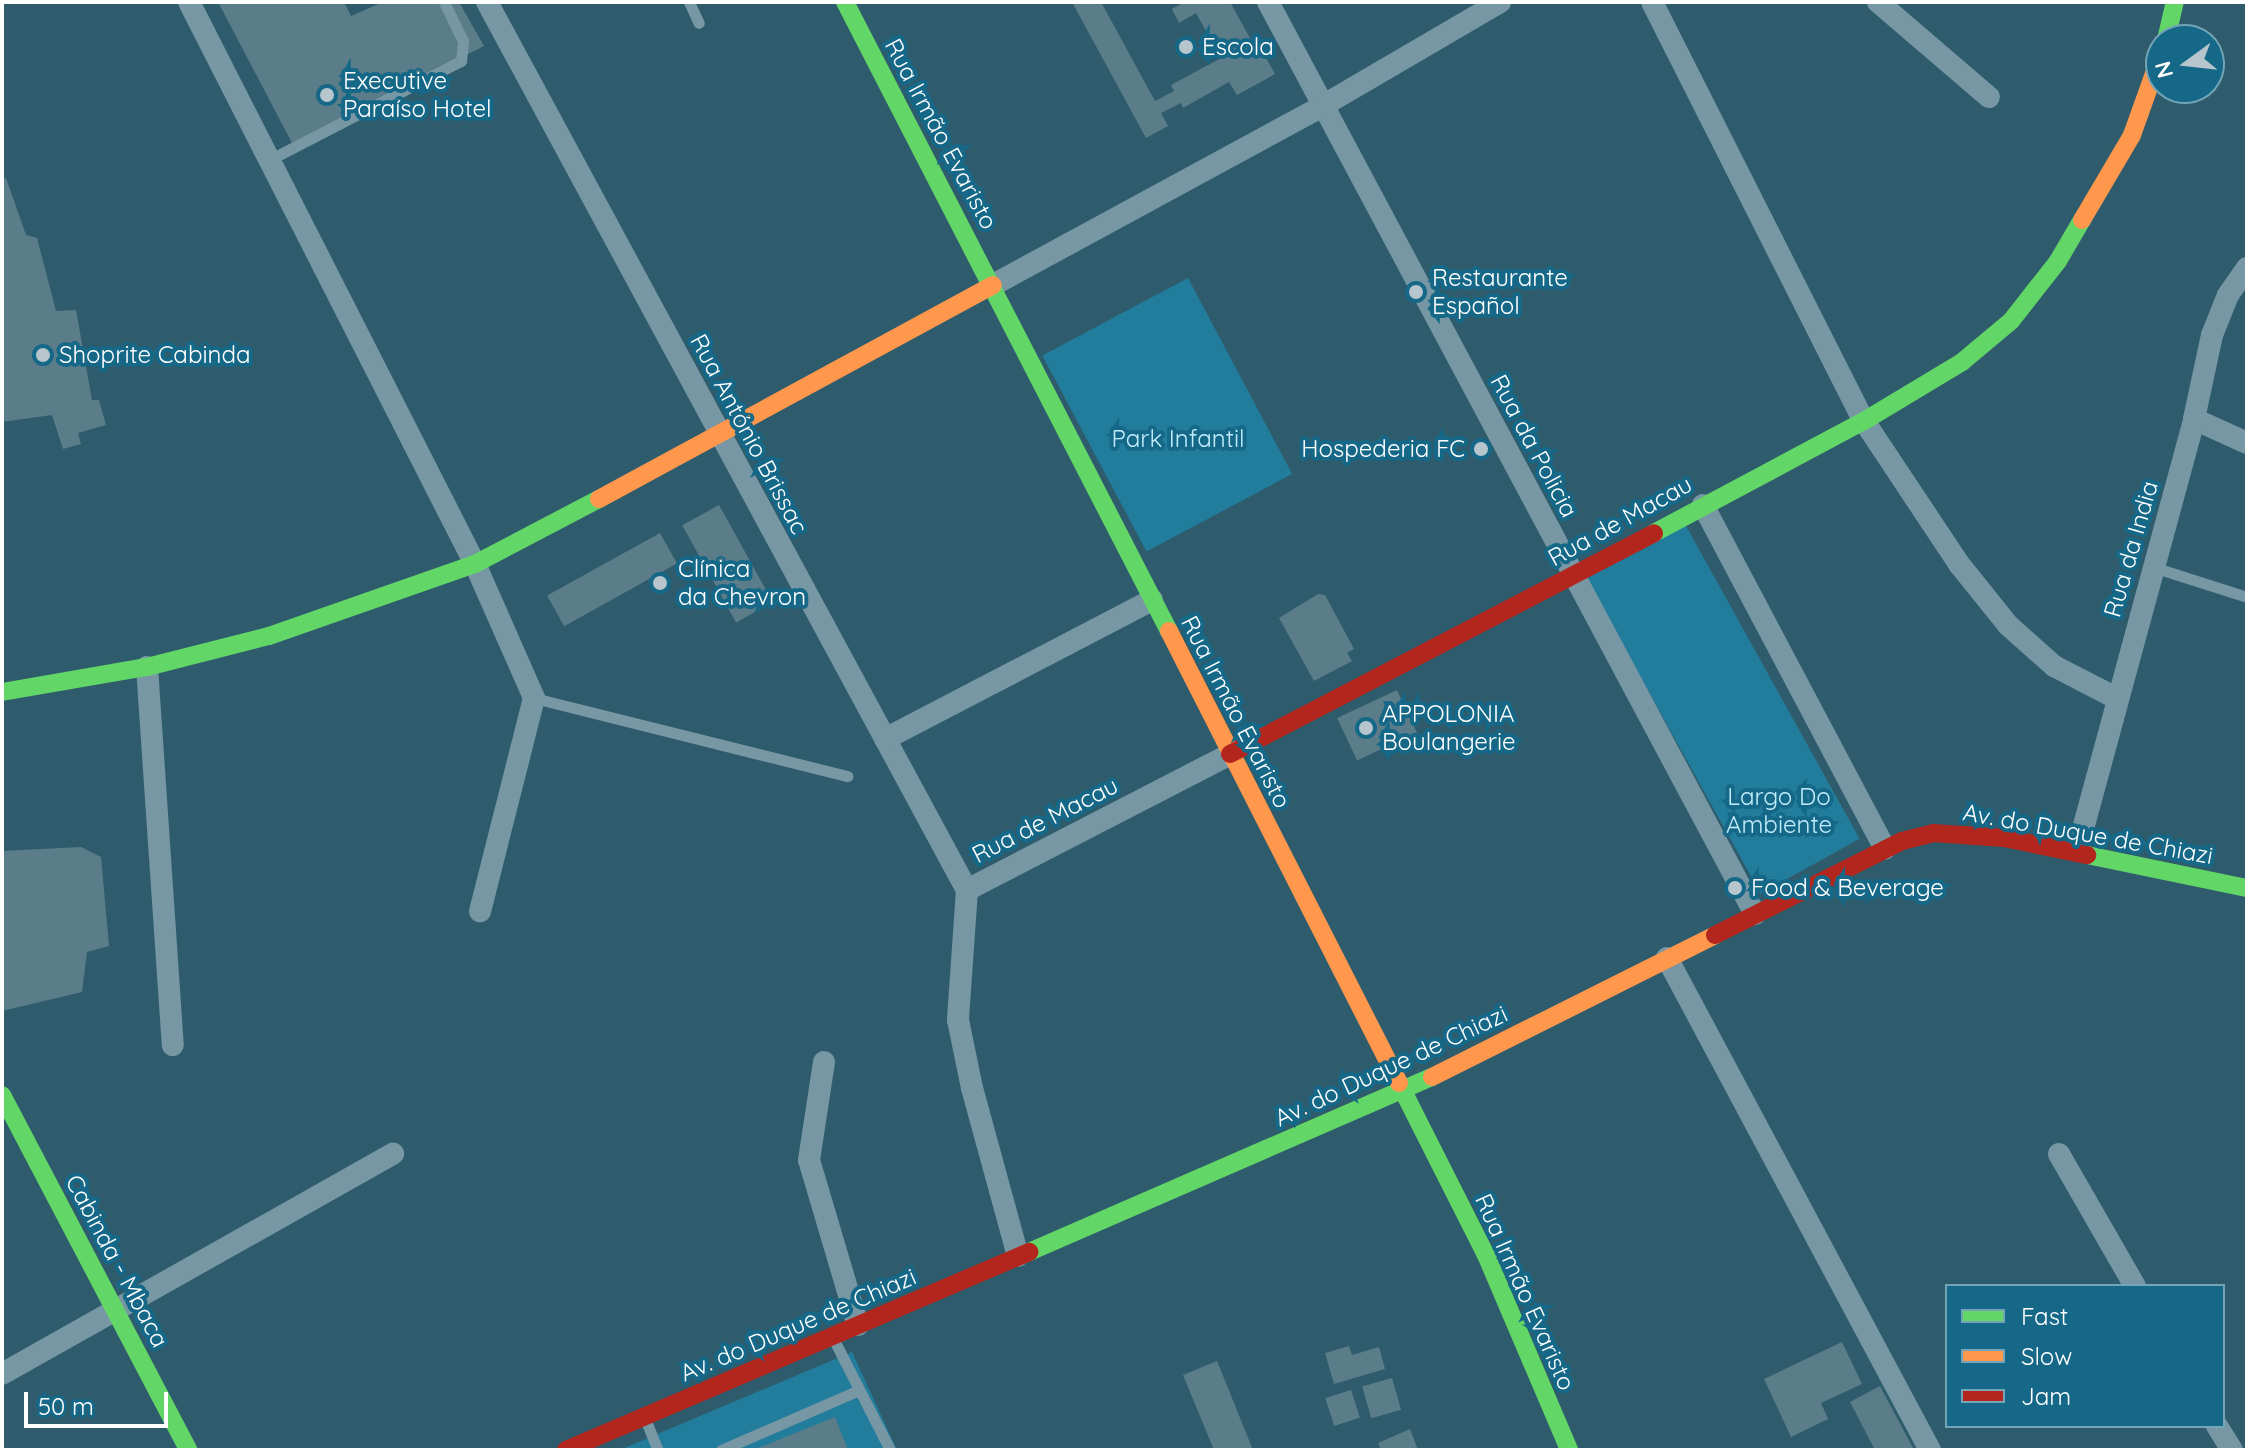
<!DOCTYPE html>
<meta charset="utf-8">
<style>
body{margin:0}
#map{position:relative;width:2249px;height:1452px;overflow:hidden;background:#2f5c6d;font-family:Quicksand,sans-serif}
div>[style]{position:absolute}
.green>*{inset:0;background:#227c9c;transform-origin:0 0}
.building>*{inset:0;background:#5b7c89;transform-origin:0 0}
.lane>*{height:11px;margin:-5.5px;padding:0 5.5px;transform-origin:5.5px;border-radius:5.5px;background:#7697a3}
.street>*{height:22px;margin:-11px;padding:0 11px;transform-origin:11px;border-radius:11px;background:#7697a3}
.fast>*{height:18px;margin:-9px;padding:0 9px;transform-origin:9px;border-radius:9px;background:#63d668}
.slow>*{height:18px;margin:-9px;padding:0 9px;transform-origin:9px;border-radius:9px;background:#ff974d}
.jam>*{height:18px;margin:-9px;padding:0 9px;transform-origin:9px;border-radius:9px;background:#b3261e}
.dots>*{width:22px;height:22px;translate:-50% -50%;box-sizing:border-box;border:4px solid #156887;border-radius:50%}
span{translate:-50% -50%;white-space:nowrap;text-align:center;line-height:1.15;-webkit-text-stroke:8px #156887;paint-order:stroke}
.poi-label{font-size:24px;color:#fff}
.left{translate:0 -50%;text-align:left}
.right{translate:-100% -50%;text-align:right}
.street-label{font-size:24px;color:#fff}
.park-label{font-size:24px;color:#c0ecfb}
.frame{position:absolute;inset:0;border:4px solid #fff;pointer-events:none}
.legend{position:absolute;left:1945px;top:1284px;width:280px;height:144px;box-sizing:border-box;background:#156887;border:2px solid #73a4b7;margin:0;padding:10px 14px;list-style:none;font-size:24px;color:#fff}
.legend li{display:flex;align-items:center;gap:16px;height:40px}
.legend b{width:40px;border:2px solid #73a4b7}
.north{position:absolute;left:2145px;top:24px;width:80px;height:80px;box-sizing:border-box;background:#156887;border:2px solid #73a4b7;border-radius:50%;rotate:255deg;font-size:22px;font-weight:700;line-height:32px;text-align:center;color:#fff}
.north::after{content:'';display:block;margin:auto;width:28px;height:36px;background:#b6c6cc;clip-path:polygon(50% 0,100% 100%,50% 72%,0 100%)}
.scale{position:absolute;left:24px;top:1392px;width:144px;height:36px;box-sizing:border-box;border:4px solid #fff;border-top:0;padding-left:10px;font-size:24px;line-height:28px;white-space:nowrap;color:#fff;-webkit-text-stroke:6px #156887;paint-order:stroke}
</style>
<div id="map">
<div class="green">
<div style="left:1188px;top:278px;width:222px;height:165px;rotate:62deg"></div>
<div style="left:1685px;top:524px;width:360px;height:113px;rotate:61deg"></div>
<div style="clip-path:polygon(852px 1352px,897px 1450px,622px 1449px)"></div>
</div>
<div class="building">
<div style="clip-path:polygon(218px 2px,344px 2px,351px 16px,383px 2px,459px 2px,484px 46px,292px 143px)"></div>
<div style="clip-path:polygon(1072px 2px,1101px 2px,1155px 101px,1174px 91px,1171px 85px,1221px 58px,1196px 13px,1179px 23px,1172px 9px,1185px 2px,1230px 2px,1261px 58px,1265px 56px,1275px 74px,1237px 95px,1229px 82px,1183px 108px,1181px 103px,1161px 113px,1168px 126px,1146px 138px)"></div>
<div style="clip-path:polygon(6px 178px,26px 235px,37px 238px,56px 311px,76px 310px,92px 400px,99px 400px,106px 425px,78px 433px,81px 444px,63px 449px,52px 415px,2px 422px,2px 179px)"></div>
<div style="left:719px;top:505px;width:111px;height:42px;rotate:61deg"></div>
<div style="left:660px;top:533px;width:35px;height:129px;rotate:61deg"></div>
<div style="clip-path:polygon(1318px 594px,1325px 595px,1354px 649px,1347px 653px,1352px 661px,1314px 681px,1279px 618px)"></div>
<div style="left:1397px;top:690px;width:47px;height:66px;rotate:65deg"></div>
<div style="clip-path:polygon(81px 847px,101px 857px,109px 946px,87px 952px,82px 992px,2px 1011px,2px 851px)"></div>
<div style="clip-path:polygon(1842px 1342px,1862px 1384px,1821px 1403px,1828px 1419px,1791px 1437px,1764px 1379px)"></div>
<div style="clip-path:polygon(1349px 1346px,1352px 1355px,1379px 1347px,1385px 1369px,1334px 1384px,1325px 1353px)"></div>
<div style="clip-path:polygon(1217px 1361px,1253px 1450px,1214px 1450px,1183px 1375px)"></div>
<div style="left:1392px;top:1378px;width:33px;height:31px;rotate:74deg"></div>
<div style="clip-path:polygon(1880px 1386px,1914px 1450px,1875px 1450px,1850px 1402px)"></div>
<div style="left:1351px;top:1390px;width:29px;height:27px;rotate:72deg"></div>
<div style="clip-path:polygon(835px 1417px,848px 1450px,753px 1450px)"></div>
<div style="clip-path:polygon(1410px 1429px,1418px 1450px,1381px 1450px,1378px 1443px)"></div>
</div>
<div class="lane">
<div style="left:689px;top:2px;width:23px;rotate:65deg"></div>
<div style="left:269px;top:160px;width:216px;rotate:-27.3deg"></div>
<div style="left:461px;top:61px;width:20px;rotate:-84deg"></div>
<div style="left:463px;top:41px;width:43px;rotate:-116deg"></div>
<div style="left:2153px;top:567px;width:99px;rotate:17.7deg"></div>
<div style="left:534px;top:698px;width:323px;rotate:14deg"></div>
<div style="left:834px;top:1340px;width:123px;rotate:63deg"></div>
<div style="left:646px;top:1421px;width:31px;rotate:68deg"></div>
<div style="left:721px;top:1450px;width:150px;rotate:-23.5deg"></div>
</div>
<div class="street">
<div style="left:189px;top:2px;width:631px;rotate:63.03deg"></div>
<div style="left:475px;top:564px;width:146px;rotate:66.2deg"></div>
<div style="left:534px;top:698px;width:220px;rotate:104.2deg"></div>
<div style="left:487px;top:2px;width:1009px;rotate:61.61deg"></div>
<div style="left:1268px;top:2px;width:1034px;rotate:61.9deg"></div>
<div style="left:1652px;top:2px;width:470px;rotate:63.2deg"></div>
<div style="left:1864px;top:421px;width:172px;rotate:56.4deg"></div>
<div style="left:1959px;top:564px;width:78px;rotate:51.2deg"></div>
<div style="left:2008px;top:625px;width:62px;rotate:41.7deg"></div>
<div style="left:2054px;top:666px;width:70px;rotate:27.3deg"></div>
<div style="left:1878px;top:2px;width:146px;rotate:40.6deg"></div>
<div style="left:993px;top:285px;width:377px;rotate:-28.5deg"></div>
<div style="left:1324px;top:105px;width:204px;rotate:-30.3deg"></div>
<div style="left:2194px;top:419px;width:58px;rotate:24.4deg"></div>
<div style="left:1703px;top:505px;width:389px;rotate:62.1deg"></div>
<div style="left:147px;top:667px;width:379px;rotate:86.1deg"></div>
<div style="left:885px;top:739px;width:301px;rotate:-27.5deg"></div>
<div style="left:2077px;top:851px;width:448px;rotate:-74.8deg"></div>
<div style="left:2194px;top:419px;width:86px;rotate:-77.9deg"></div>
<div style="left:2212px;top:335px;width:43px;rotate:-68.2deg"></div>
<div style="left:2228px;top:295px;width:33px;rotate:-55deg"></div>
<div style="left:967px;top:890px;width:130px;rotate:94deg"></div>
<div style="left:958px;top:1020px;width:69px;rotate:78.4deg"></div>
<div style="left:972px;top:1088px;width:174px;rotate:74.7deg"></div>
<div style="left:967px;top:890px;width:296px;rotate:-27.3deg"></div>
<div style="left:1667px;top:958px;width:558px;rotate:61.87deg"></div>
<div style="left:824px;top:1062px;width:99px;rotate:98.7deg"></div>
<div style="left:809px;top:1160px;width:172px;rotate:73.5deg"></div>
<div style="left:2059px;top:1154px;width:152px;rotate:60.1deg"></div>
<div style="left:2px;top:1374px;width:449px;rotate:-29.4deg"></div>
<div style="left:2217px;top:1426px;width:28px;rotate:58deg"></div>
</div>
<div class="fast">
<div style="left:845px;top:2px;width:708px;rotate:62.75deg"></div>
<div style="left:2166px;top:40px;width:39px;rotate:-77deg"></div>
<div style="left:1654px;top:533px;width:238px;rotate:-28.1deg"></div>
<div style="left:1864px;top:421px;width:114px;rotate:-31deg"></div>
<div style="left:1962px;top:362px;width:64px;rotate:-39.9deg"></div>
<div style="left:2011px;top:321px;width:76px;rotate:-51.9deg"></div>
<div style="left:2058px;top:261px;width:48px;rotate:-59.7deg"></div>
<div style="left:2px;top:692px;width:147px;rotate:-9.8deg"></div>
<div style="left:147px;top:667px;width:126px;rotate:-14.3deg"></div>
<div style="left:269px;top:636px;width:218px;rotate:-19.3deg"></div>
<div style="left:475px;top:564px;width:140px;rotate:-27.7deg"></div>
<div style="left:2087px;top:855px;width:163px;rotate:11.7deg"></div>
<div style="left:1399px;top:1083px;width:193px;rotate:63.2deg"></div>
<div style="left:1486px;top:1255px;width:212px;rotate:66.9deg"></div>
<div style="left:2px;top:1095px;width:401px;rotate:62.3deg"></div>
<div style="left:1029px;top:1252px;width:439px;rotate:-23.5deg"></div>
</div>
<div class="slow">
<div style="left:2082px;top:220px;width:99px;rotate:-59.5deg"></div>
<div style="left:2132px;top:135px;width:86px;rotate:-70.3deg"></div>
<div style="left:599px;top:499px;width:448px;rotate:-28.5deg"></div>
<div style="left:1169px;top:631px;width:507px;rotate:63.03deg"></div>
<div style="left:1432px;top:1077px;width:317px;rotate:-26.6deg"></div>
</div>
<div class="jam">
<div style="left:1230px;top:754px;width:478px;rotate:-27.5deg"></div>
<div style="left:1715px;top:935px;width:209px;rotate:-26.7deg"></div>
<div style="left:1902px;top:841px;width:32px;rotate:-14deg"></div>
<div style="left:1933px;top:833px;width:71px;rotate:4deg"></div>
<div style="left:2004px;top:838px;width:85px;rotate:11.6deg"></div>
<div style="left:566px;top:1450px;width:504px;rotate:-23.15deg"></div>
</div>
<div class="dots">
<div style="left:1186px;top:47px;background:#b6c6cc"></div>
<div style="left:327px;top:95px;background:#b6c6cc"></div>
<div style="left:1416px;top:292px;background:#b6c6cc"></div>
<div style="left:43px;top:355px;background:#b6c6cc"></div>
<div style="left:1481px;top:449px;background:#b6c6cc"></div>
<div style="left:660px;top:583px;background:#b6c6cc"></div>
<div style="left:1366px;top:728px;background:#b6c6cc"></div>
<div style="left:1735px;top:888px;background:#b6c6cc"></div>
</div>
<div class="poi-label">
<span class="left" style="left:1202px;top:47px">Escola</span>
<span class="left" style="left:343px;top:95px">Executive<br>Paraíso Hotel</span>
<span class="left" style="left:1432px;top:292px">Restaurante<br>Español</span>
<span class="left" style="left:59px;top:355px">Shoprite Cabinda</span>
<span class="right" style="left:1465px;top:449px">Hospederia FC</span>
<span class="left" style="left:678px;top:583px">Clínica<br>da Chevron</span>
<span class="left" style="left:1382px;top:728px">APPOLONIA<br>Boulangerie</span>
<span class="left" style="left:1751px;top:888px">Food &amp; Beverage</span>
</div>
<div class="street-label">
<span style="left:941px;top:134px;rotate:62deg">Rua Irmão Evaristo</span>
<span style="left:749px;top:434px;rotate:62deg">Rua António Brissac</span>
<span style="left:1534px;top:446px;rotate:62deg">Rua da Policia</span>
<span style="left:1620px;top:521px;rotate:-29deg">Rua de Macau</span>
<span style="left:2131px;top:549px;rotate:-74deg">Rua da India</span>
<span style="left:1236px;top:712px;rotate:63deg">Rua Irmão Evaristo</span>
<span style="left:1045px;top:820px;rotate:-27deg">Rua de Macau</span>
<span style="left:2088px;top:834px;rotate:10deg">Av. do Duque de Chiazi</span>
<span style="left:1391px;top:1066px;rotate:-25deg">Av. do Duque de Chiazi</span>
<span style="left:117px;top:1261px;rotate:62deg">Cabinda - Mbaca</span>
<span style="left:1525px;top:1292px;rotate:66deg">Rua Irmão Evaristo</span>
<span style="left:798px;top:1325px;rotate:-23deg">Av. do Duque de Chiazi</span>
</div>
<div class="park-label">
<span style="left:1178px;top:439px">Park Infantil</span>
<span style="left:1779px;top:811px">Largo Do<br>Ambiente</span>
</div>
<div class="frame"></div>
<ul class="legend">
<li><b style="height:10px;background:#63d668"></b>Fast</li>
<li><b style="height:10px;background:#ff974d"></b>Slow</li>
<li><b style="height:10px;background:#b3261e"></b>Jam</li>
</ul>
<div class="north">N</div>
<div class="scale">50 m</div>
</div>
